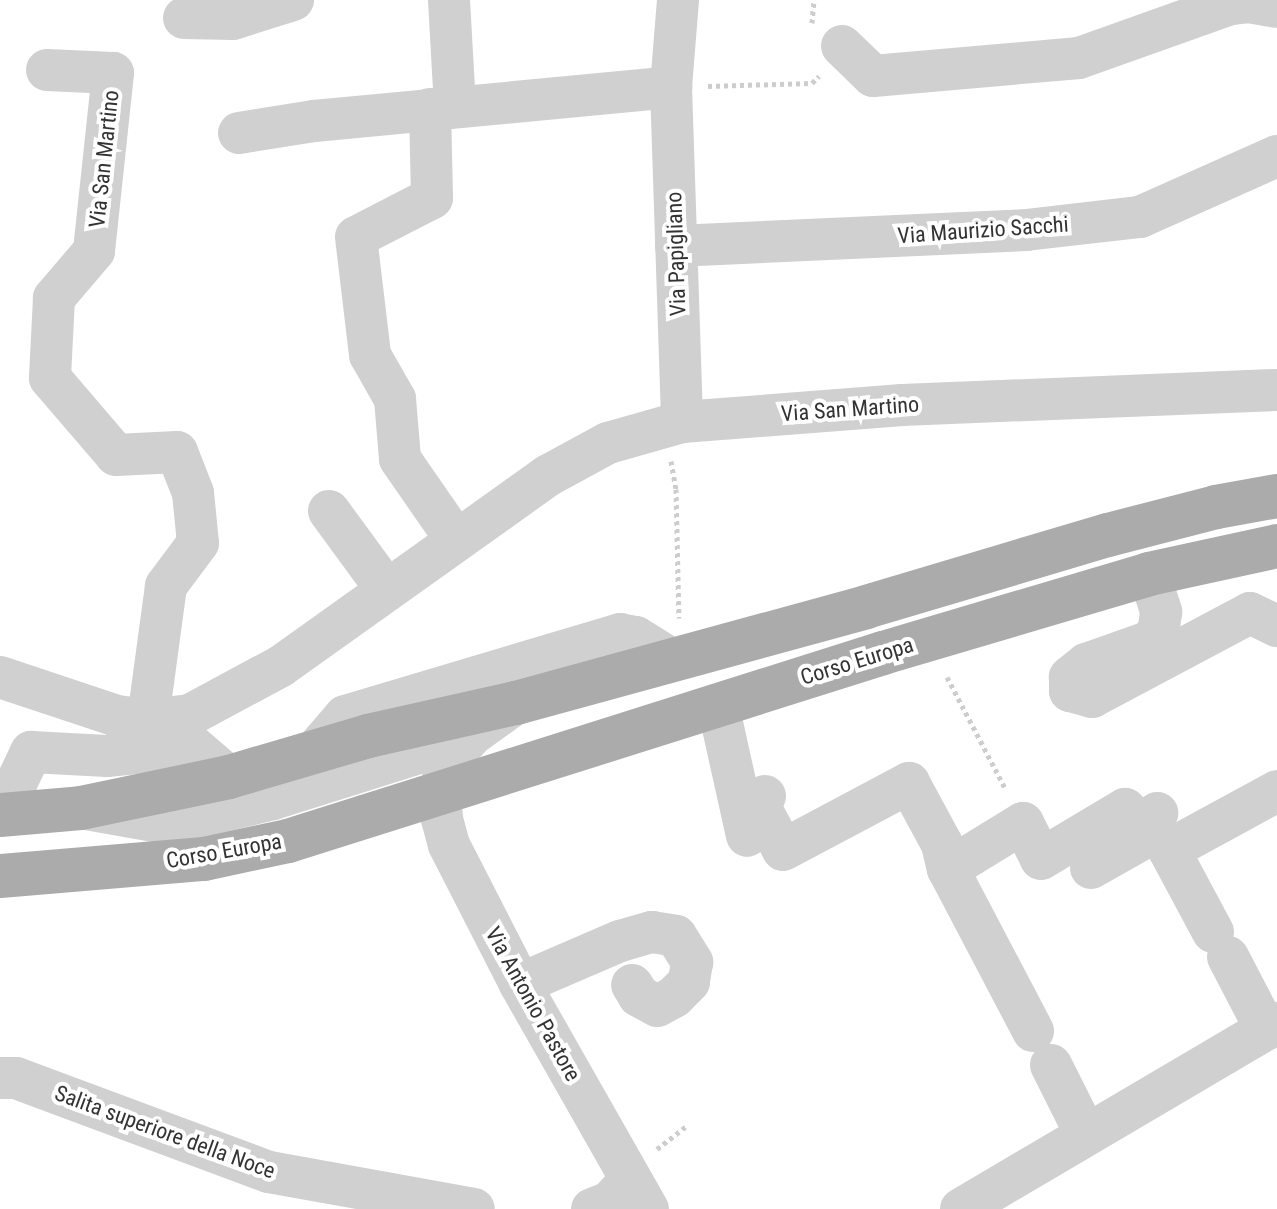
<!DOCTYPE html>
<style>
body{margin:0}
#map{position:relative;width:1277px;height:1209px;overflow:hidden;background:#fff;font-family:"Roboto Condensed",sans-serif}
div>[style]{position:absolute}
.path>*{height:5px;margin-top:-2.5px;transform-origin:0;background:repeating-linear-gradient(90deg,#cdcdcd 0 4px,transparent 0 8px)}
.minor>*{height:42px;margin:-21px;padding:0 21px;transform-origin:21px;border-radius:21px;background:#d0d0d0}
.major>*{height:44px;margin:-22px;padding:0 22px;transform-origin:22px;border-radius:22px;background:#ababab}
span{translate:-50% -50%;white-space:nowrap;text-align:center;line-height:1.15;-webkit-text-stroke:8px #fff;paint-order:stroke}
.street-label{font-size:22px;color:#333}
</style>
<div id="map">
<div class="path">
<div style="left:812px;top:23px;width:23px;rotate:-85deg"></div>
<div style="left:708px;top:86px;width:104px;rotate:-1.7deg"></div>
<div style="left:812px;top:83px;width:10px;rotate:-45deg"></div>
<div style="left:671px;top:461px;width:28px;rotate:80deg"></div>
<div style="left:676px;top:489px;width:129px;rotate:88.7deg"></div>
<div style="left:947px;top:677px;width:127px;rotate:62.4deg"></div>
<div style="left:657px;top:1149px;width:39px;rotate:-38deg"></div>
</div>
<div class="minor">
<div style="left:449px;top:0;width:107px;rotate:86.8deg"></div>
<div style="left:184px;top:18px;width:49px;rotate:1.2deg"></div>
<div style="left:233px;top:19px;width:63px;rotate:-17.6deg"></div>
<div style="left:842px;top:46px;width:43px;rotate:44.1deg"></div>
<div style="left:873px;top:76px;width:207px;rotate:-5deg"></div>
<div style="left:1079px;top:58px;width:161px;rotate:-19.6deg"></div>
<div style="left:1231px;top:4px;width:18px;rotate:-6deg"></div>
<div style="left:1249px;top:2px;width:28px;rotate:10deg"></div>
<div style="left:47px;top:70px;width:66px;rotate:2.6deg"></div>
<div style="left:113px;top:73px;width:179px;rotate:96.1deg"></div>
<div style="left:94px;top:251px;width:62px;rotate:130.4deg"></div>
<div style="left:54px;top:298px;width:80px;rotate:92.9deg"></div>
<div style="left:50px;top:378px;width:101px;rotate:49.4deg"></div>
<div style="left:116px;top:455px;width:61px;rotate:-2.8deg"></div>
<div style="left:177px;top:452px;width:44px;rotate:68.7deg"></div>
<div style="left:193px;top:493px;width:50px;rotate:84.3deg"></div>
<div style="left:198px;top:543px;width:54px;rotate:126.7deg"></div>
<div style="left:166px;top:586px;width:135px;rotate:97.7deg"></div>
<div style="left:671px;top:87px;width:87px;rotate:-85.4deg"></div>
<div style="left:430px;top:109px;width:89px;rotate:88.7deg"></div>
<div style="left:432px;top:198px;width:85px;rotate:152.8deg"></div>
<div style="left:356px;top:237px;width:119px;rotate:83.2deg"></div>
<div style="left:370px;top:355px;width:51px;rotate:60.4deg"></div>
<div style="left:395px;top:399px;width:60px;rotate:85.2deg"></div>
<div style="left:400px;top:459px;width:98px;rotate:55.3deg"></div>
<div style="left:239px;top:133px;width:76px;rotate:-9.1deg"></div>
<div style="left:314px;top:121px;width:359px;rotate:-5.4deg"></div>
<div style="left:671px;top:87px;width:335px;rotate:88.1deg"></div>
<div style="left:676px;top:246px;width:350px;rotate:-2.6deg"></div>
<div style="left:1026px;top:230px;width:115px;rotate:-6.5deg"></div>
<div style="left:1140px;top:217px;width:150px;rotate:-24deg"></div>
<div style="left:329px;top:511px;width:97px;rotate:53.8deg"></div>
<div style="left:1149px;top:574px;width:40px;rotate:72deg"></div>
<div style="left:1161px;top:612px;width:17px;rotate:97deg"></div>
<div style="left:1159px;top:629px;width:14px;rotate:124deg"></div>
<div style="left:1151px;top:641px;width:69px;rotate:160.5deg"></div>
<div style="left:1086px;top:664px;width:21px;rotate:141deg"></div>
<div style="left:1070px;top:677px;width:14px;rotate:90deg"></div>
<div style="left:1070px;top:691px;width:23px;rotate:15deg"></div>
<div style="left:1092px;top:697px;width:179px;rotate:-28deg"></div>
<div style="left:1250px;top:613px;width:30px;rotate:26deg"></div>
<div style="left:0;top:677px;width:123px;rotate:18.4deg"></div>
<div style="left:117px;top:716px;width:31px;rotate:7deg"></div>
<div style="left:148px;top:720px;width:42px;rotate:-6.8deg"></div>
<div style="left:190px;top:715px;width:103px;rotate:-28.3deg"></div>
<div style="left:281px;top:666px;width:329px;rotate:-35.5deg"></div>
<div style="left:549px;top:475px;width:67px;rotate:-28.5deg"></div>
<div style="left:608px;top:443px;width:77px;rotate:-15.8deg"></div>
<div style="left:682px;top:422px;width:221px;rotate:-4.4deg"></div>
<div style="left:902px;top:405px;width:375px;rotate:-2.3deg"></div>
<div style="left:516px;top:703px;width:53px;rotate:144.2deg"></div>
<div style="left:473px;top:734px;width:35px;rotate:133deg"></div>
<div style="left:449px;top:760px;width:31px;rotate:107deg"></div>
<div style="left:440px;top:790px;width:29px;rotate:86deg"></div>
<div style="left:442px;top:819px;width:27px;rotate:75deg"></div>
<div style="left:449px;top:845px;width:156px;rotate:62.9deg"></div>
<div style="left:520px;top:984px;width:259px;rotate:60.4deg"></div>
<div style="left:718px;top:705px;width:134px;rotate:77.5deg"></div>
<div style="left:315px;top:751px;width:46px;rotate:-49.4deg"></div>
<div style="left:345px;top:716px;width:287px;rotate:-16.6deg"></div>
<div style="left:620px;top:634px;width:16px;rotate:11deg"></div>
<div style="left:636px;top:637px;width:44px;rotate:31.9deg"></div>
<div style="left:765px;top:796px;width:9px;rotate:148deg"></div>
<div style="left:757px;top:801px;width:55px;rotate:62deg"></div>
<div style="left:783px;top:850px;width:143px;rotate:-28deg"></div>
<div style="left:909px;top:783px;width:69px;rotate:61.6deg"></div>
<div style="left:942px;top:844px;width:26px;rotate:77deg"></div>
<div style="left:948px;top:869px;width:183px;rotate:62.3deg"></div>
<div style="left:81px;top:808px;width:90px;rotate:10.2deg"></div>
<div style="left:170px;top:824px;width:106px;rotate:-13.6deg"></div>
<div style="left:273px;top:799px;width:153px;rotate:-17.5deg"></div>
<div style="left:419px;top:753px;width:61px;rotate:-27.4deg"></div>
<div style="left:1px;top:815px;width:70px;rotate:-64.5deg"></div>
<div style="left:31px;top:752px;width:76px;rotate:3deg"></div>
<div style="left:107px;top:756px;width:87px;rotate:-5.9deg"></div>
<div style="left:194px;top:747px;width:46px;rotate:40.6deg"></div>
<div style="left:1091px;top:868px;width:63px;rotate:-29.4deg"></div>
<div style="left:1146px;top:837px;width:14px;rotate:-111deg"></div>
<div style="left:948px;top:869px;width:88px;rotate:-31.5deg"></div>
<div style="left:1023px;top:823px;width:40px;rotate:63.4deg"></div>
<div style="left:1041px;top:859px;width:98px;rotate:-30.8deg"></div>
<div style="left:1125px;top:809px;width:21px;rotate:62deg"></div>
<div style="left:1135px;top:828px;width:27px;rotate:-34deg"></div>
<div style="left:1213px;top:932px;width:93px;rotate:-118.2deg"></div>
<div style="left:1169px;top:850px;width:123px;rotate:-28.6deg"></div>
<div style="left:1228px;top:957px;width:82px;rotate:62.5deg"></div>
<div style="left:520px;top:984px;width:109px;rotate:-23.3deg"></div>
<div style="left:620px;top:941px;width:33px;rotate:-16deg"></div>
<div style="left:652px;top:932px;width:24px;rotate:9deg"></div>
<div style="left:676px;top:936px;width:31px;rotate:58deg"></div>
<div style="left:692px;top:962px;width:20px;rotate:99deg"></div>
<div style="left:689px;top:982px;width:21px;rotate:135deg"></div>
<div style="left:674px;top:997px;width:19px;rotate:152deg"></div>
<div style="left:657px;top:1006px;width:21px;rotate:-151deg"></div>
<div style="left:639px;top:996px;width:13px;rotate:-122deg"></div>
<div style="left:1051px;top:1065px;width:78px;rotate:63.4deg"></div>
<div style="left:0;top:1078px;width:16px"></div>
<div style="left:16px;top:1078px;width:270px;rotate:20.4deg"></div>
<div style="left:269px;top:1172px;width:208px;rotate:10.2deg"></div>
<div style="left:592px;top:1209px;width:19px;rotate:-21deg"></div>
<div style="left:610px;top:1202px;width:30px;rotate:-48deg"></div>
<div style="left:961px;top:1209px;width:367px;rotate:-30.5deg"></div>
</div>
<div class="major">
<div style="left:0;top:815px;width:81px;rotate:-4.9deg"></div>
<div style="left:81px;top:808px;width:151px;rotate:-11.8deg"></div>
<div style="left:229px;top:777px;width:145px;rotate:-16.4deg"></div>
<div style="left:368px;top:736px;width:152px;rotate:-12.6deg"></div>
<div style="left:516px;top:703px;width:363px;rotate:-15.3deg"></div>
<div style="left:866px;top:607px;width:252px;rotate:-16.6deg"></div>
<div style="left:1108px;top:535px;width:112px;rotate:-14.5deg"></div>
<div style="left:1216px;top:507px;width:62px;rotate:-10.2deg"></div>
<div style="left:0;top:876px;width:205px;rotate:-4.8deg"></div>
<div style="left:204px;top:859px;width:86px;rotate:-12.1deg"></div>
<div style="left:288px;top:841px;width:624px;rotate:-17.53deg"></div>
<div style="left:883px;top:653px;width:277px;rotate:-16.5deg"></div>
<div style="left:1149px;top:574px;width:131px;rotate:-12.3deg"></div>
</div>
<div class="street-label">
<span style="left:104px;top:159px;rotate:-84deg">Via San Martino</span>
<span style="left:983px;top:230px;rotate:-4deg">Via Maurizio Sacchi</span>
<span style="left:676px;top:254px;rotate:-92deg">Via Papigliano</span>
<span style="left:850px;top:409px;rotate:-4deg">Via San Martino</span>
<span style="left:857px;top:661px;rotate:-17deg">Corso Europa</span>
<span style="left:224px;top:851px;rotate:-10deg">Corso Europa</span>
<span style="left:533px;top:1004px;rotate:61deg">Via Antonio Pastore</span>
<span style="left:165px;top:1132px;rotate:20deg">Salita superiore della Noce</span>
</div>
</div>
